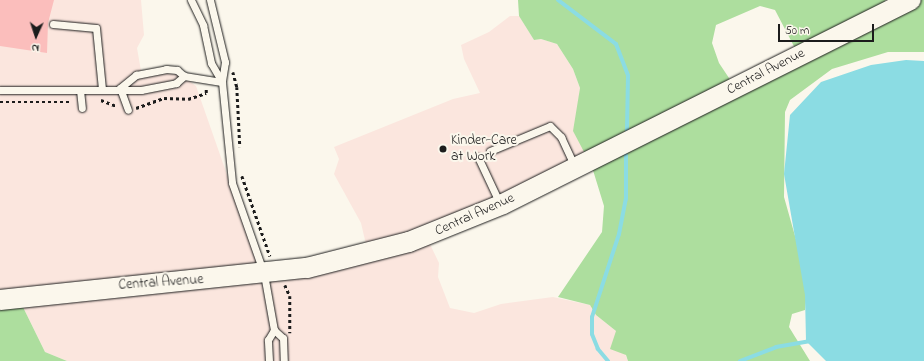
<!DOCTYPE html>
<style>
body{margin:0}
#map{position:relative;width:924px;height:361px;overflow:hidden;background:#fbf7ec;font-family:"Indie Flower",sans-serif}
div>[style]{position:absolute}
.built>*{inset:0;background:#fbe6de}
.green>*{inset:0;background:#adde9e}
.water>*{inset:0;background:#8bdce3}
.stream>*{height:4px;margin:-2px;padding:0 2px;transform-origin:2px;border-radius:2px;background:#8bdce3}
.building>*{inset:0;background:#fbbebc}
.path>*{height:2.5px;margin-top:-1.25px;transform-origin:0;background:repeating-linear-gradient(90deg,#1c1c1c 0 3px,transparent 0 6px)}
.roads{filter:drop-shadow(0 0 1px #1c1c1c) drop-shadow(0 0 1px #1c1c1c)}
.lane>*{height:7px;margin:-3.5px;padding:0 3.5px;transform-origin:3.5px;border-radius:3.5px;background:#fbf7ec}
.secondary>*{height:20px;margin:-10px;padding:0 10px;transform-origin:10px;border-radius:10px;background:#fbf7ec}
.dots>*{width:11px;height:11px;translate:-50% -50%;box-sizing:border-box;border:2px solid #fbf7ec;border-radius:50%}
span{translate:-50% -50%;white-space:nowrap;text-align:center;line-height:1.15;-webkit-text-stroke:4px #fbf7ec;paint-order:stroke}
.street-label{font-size:14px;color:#1c1c1c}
.poi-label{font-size:14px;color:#1c1c1c}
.left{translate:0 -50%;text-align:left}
.north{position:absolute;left:16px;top:16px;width:40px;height:40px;-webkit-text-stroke:3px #fbf7ec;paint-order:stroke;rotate:183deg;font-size:11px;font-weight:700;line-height:16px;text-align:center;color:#1c1c1c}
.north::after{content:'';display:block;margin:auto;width:14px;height:18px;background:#1c1c1c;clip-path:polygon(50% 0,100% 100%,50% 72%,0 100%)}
.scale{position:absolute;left:778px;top:24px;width:96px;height:18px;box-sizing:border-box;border:2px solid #1c1c1c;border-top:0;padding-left:5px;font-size:12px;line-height:14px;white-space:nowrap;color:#1c1c1c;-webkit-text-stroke:3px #fbf7ec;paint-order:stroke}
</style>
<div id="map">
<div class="built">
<div style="clip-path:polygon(0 0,141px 0,144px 35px,137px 48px,141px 71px,177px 72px,196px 86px,261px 272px,368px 253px,361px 223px,334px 174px,339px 159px,334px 147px,453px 99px,480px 93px,464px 59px,461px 45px,489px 32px,510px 16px,519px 16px,534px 40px,541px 39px,557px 44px,573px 69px,580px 88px,578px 106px,585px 158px,427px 238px,439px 263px,438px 277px,450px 308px,474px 313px,501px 304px,553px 297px,590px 305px,596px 315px,616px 331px,628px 361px,67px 361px,45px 352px,20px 301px,0 302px)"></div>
</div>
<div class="green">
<div style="clip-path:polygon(evenodd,518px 0,885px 0,889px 11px,913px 0,924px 0,924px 52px,888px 52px,832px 69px,790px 100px,785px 112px,784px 197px,808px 282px,805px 310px,792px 314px,789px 327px,810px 361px,628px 361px,626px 355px,610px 349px,616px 331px,596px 315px,590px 305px,558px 297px,602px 232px,604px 206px,592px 167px,573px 131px,580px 88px,573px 69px,557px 44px,541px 39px,534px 40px,519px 16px,518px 0,760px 6px,775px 10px,798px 54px,735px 87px,719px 63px,712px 43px,716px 25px,760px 6px)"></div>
<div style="clip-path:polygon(20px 301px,45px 352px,67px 361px,0 361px,0 302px)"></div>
</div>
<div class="water">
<div style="clip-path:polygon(906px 60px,924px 61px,924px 361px,826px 361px,806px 341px,805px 295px,784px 174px,790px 115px,821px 82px,871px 65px)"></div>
</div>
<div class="stream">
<div style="left:558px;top:0;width:73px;rotate:37.2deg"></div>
<div style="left:616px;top:44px;width:34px;rotate:69deg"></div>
<div style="left:628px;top:76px;width:54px;rotate:91.1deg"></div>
<div style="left:608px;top:361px;width:16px;rotate:-130deg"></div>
<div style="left:598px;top:349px;width:16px;rotate:-112deg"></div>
<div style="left:592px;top:334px;width:17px;rotate:-90deg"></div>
<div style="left:592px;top:317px;width:87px;rotate:-72deg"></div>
<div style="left:619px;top:234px;width:36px;rotate:-79deg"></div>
<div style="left:626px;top:199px;width:44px;rotate:-90deg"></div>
<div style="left:740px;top:361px;width:39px;rotate:-21deg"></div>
<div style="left:776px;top:347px;width:35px;rotate:-10deg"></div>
</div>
<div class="building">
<div style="clip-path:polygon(0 0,54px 0,48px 23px,47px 53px,0 46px)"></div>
</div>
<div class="path">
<div style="left:233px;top:72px;width:16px;rotate:75deg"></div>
<div style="left:237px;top:87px;width:60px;rotate:87.1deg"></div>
<div style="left:101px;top:100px;width:17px;rotate:21deg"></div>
<div style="left:0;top:102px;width:72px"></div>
<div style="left:136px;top:108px;width:30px;rotate:-20deg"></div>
<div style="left:164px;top:98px;width:24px;rotate:2deg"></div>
<div style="left:188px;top:99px;width:19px;rotate:-18deg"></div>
<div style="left:206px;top:93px;width:4px;rotate:-90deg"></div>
<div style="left:242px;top:176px;width:85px;rotate:70.7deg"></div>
<div style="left:285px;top:285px;width:12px;rotate:66deg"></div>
<div style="left:290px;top:296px;width:37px;rotate:90deg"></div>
</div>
<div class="roads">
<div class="lane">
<div style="left:191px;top:0;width:28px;rotate:64deg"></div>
<div style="left:203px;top:25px;width:39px;rotate:78deg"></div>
<div style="left:211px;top:63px;width:22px;rotate:60deg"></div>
<div style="left:210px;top:0;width:64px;rotate:76.4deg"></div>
<div style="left:225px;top:62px;width:20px;rotate:99deg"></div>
<div style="left:53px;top:24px;width:43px;rotate:5.3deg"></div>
<div style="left:96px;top:28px;width:61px;rotate:84.4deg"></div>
<div style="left:120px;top:88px;width:21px;rotate:-39deg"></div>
<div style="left:136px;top:75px;width:31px;rotate:-11deg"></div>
<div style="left:166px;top:69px;width:11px;rotate:5deg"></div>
<div style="left:177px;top:70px;width:9px;rotate:41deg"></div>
<div style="left:184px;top:76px;width:38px;rotate:9deg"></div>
<div style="left:222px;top:82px;width:101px;rotate:84.3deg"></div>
<div style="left:232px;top:183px;width:96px;rotate:70.6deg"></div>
<div style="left:264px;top:274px;width:57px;rotate:79.9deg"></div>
<div style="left:274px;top:330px;width:12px;rotate:42deg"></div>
<div style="left:283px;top:338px;width:23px;rotate:88deg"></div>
<div style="left:120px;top:88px;width:23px;rotate:70deg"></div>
<div style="left:0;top:90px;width:141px"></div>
<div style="left:141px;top:90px;width:36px;rotate:-11deg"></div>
<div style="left:176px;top:83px;width:11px;rotate:-41deg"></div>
<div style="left:80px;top:90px;width:18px;rotate:84deg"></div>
<div style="left:490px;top:151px;width:65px;rotate:-22.6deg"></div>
<div style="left:550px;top:126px;width:16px;rotate:45deg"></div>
<div style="left:561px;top:137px;width:33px;rotate:65deg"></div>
<div style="left:478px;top:157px;width:52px;rotate:64.9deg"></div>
<div style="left:269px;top:361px;width:21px;rotate:-93deg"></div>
<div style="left:268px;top:340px;width:12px;rotate:-59deg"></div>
</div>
<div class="secondary">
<div style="left:0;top:300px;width:309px;rotate:-6deg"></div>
<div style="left:307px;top:268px;width:105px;rotate:-14.3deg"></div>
<div style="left:409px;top:242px;width:101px;rotate:-22deg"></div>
<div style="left:503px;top:204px;width:456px;rotate:-26.6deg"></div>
</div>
</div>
<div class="dots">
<div style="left:443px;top:149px;background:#1c1c1c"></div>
</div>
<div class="street-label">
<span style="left:766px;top:72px;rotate:-27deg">Central Avenue</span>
<span style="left:475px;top:215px;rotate:-24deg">Central Avenue</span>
<span style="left:161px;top:283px;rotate:-4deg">Central Avenue</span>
</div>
<div class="poi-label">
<span class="left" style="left:451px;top:149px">Kinder-Care<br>at Work</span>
</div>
<div class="north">N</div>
<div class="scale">50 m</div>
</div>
